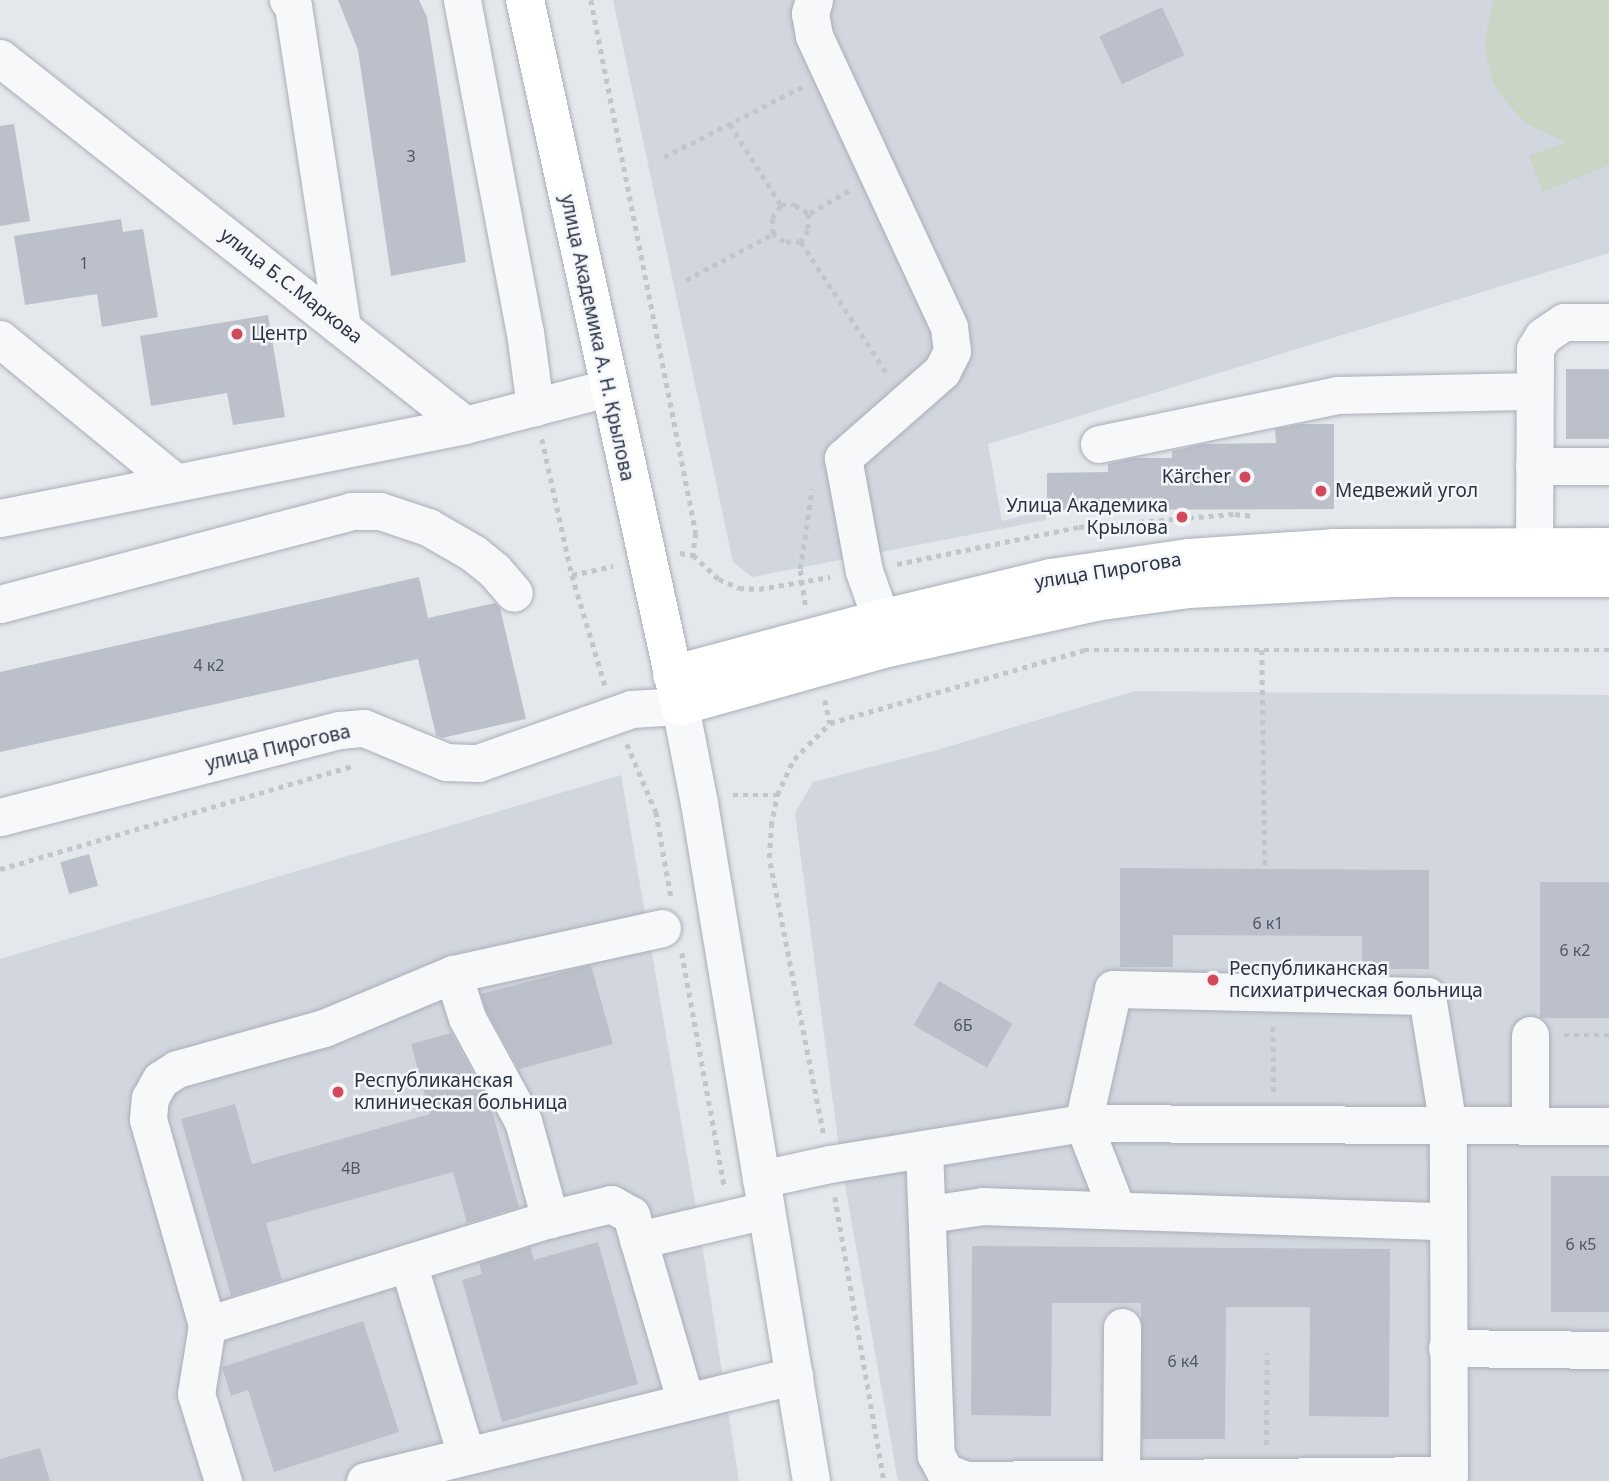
<!DOCTYPE html>
<meta charset="utf-8">
<style>
body{margin:0}
#map{position:relative;width:1609px;height:1481px;overflow:hidden;background:#e4e7ec;font-family:"Noto Sans",sans-serif}
div>[style]{position:absolute}
.built>*{inset:0;background:#d2d6de}
.green>*{inset:0;background:#c9d6c5}
.building>*{inset:0;background:#bbc0ca;transform-origin:0 0}
.path>*{height:4.5px;margin-top:-2.25px;transform-origin:0;background:repeating-linear-gradient(90deg,#c2c5cb 0 5px,transparent 0 10px)}
.roads{filter:drop-shadow(0 0 2px #a9aeb7) drop-shadow(0 0 2px #a9aeb7)}
.minor>*{height:37px;margin:-18.5px;padding:0 18.5px;transform-origin:18.5px;border-radius:18.5px;background:#f7f8fa}
.major>*{height:38px;margin:-19px;padding:0 19px;transform-origin:19px;border-radius:19px;background:#fff}
.dots>*{width:19px;height:19px;translate:-50% -50%;box-sizing:border-box;border:4px solid #f4f6f9;border-radius:50%}
span{translate:-50% -50%;white-space:nowrap;text-align:center;line-height:1.15;-webkit-text-stroke:5px #f4f6f9;paint-order:stroke}
.number-label{font-size:16px;color:#4f5766}
.number-label span{-webkit-text-stroke-width:0}
.street-label{font-size:19px;color:#2b3445}
.poi-label{font-size:19px;color:#2b3445}
.left{translate:0 -50%;text-align:left}
.right{translate:-100% -50%;text-align:right}
</style>
<div id="map">
<div class="built">
<div style="clip-path:polygon(613px 0,1609px 0,1609px 253px,988px 444px,1002px 521px,1047px 510px,1046px 520px,752px 577px,733px 562px)"></div>
<div style="clip-path:polygon(1135px 691px,1609px 695px,1609px 1481px,898px 1481px,841px 1163px,795px 813px,813px 782px,937px 750px)"></div>
<div style="clip-path:polygon(621px 775px,699px 1225px,739px 1481px,0 1481px,0 959px)"></div>
</div>
<div class="green">
<div style="clip-path:polygon(1493px 0,1609px 0,1609px 165px,1543px 192px,1529px 156px,1565px 142px,1527px 124px,1504px 100px,1494px 84px,1487px 60px,1485px 40px)"></div>
</div>
<div class="building">
<div style="clip-path:polygon(338px 0,419px 0,427px 17px,466px 262px,391px 276px,358px 50px)"></div>
<div style="left:1162px;top:7px;width:53px;height:69px;rotate:65deg"></div>
<div style="clip-path:polygon(14px 124px,30px 221px,0 226px,0 126px)"></div>
<div style="clip-path:polygon(121px 219px,123px 232px,143px 229px,158px 317px,102px 327px,97px 294px,25px 305px,14px 236px)"></div>
<div style="clip-path:polygon(268px 315px,285px 417px,233px 425px,227px 393px,151px 406px,140px 336px)"></div>
<div style="left:1609px;top:369px;width:70px;height:43px;rotate:90deg"></div>
<div style="clip-path:polygon(1301px 424px,1334px 424px,1334px 509px,1047px 510px,1047px 473px,1108px 472px,1108px 464px,1133px 458px,1172px 458px,1172px 451px,1203px 444px,1276px 443px,1275px 429px)"></div>
<div style="clip-path:polygon(419px 577px,428px 618px,495px 603px,500px 608px,526px 719px,442px 738px,436px 735px,418px 659px,0 752px,0 672px)"></div>
<div style="left:89px;top:854px;width:33px;height:30px;rotate:74deg"></div>
<div style="clip-path:polygon(1120px 868px,1429px 870px,1429px 969px,1362px 969px,1362px 936px,1173px 935px,1173px 967px,1120px 967px)"></div>
<div style="left:1609px;top:882px;width:136px;height:69px;rotate:90deg"></div>
<div style="clip-path:polygon(591px 965px,613px 1044px,519px 1069px,486px 1010px,481px 994px)"></div>
<div style="left:939px;top:981px;width:85px;height:51px;rotate:30deg"></div>
<div style="clip-path:polygon(451px 1033px,490px 1104px,519px 1207px,467px 1223px,453px 1172px,266px 1223px,282px 1280px,231px 1296px,181px 1119px,235px 1104px,252px 1164px,430px 1114px,411px 1044px)"></div>
<div style="left:1609px;top:1176px;width:136px;height:58px;rotate:90deg"></div>
<div style="clip-path:polygon(598px 1242px,638px 1384px,502px 1422px,462px 1280px,482px 1274px,479px 1263px,530px 1247px,534px 1260px)"></div>
<div style="clip-path:polygon(972px 1246px,1390px 1249px,1389px 1417px,1309px 1416px,1310px 1307px,1226px 1307px,1225px 1439px,1142px 1439px,1141px 1303px,1052px 1303px,1051px 1416px,971px 1415px)"></div>
<div style="clip-path:polygon(363px 1321px,399px 1432px,274px 1472px,248px 1390px,231px 1396px,222px 1367px)"></div>
<div style="clip-path:polygon(40px 1448px,50px 1481px,0 1481px,0 1459px)"></div>
</div>
<div class="path">
<div style="left:591px;top:0;width:543px;rotate:78.86deg"></div>
<div style="left:696px;top:533px;width:22px;rotate:98deg"></div>
<div style="left:730px;top:124px;width:96px;rotate:57.8deg"></div>
<div style="left:664px;top:157px;width:155px;rotate:-26.9deg"></div>
<div style="left:849px;top:191px;width:46px;rotate:150.1deg"></div>
<div style="left:809px;top:214px;width:16px;rotate:94deg"></div>
<div style="left:808px;top:230px;width:14px;rotate:120deg"></div>
<div style="left:801px;top:242px;width:159px;rotate:56.8deg"></div>
<div style="left:801px;top:242px;width:17px;rotate:180deg"></div>
<div style="left:784px;top:242px;width:14px;rotate:-144deg"></div>
<div style="left:773px;top:234px;width:16px;rotate:-94deg"></div>
<div style="left:772px;top:218px;width:16px;rotate:-55deg"></div>
<div style="left:781px;top:205px;width:14px"></div>
<div style="left:795px;top:205px;width:17px;rotate:33deg"></div>
<div style="left:686px;top:280px;width:98px;rotate:-27.9deg"></div>
<div style="left:542px;top:439px;width:139px;rotate:77.6deg"></div>
<div style="left:572px;top:575px;width:115px;rotate:73.3deg"></div>
<div style="left:680px;top:553px;width:13px;rotate:9deg"></div>
<div style="left:693px;top:555px;width:35px;rotate:43deg"></div>
<div style="left:719px;top:579px;width:22px;rotate:24deg"></div>
<div style="left:739px;top:588px;width:20px;rotate:3deg"></div>
<div style="left:759px;top:589px;width:72px;rotate:-9.6deg"></div>
<div style="left:897px;top:564px;width:186px;rotate:-11.5deg"></div>
<div style="left:1079px;top:527px;width:157px;rotate:-4.8deg"></div>
<div style="left:1235px;top:514px;width:20px;rotate:6deg"></div>
<div style="left:572px;top:575px;width:42px;rotate:-12.4deg"></div>
<div style="left:805px;top:605px;width:36px;rotate:-98deg"></div>
<div style="left:800px;top:569px;width:81px;rotate:-81.5deg"></div>
<div style="left:1262px;top:650px;width:219px;rotate:89.2deg"></div>
<div style="left:825px;top:700px;width:24px;rotate:78deg"></div>
<div style="left:627px;top:744px;width:74px;rotate:66.9deg"></div>
<div style="left:656px;top:812px;width:85px;rotate:79.9deg"></div>
<div style="left:733px;top:795px;width:44px"></div>
<div style="left:0;top:869px;width:367px;rotate:-16.3deg"></div>
<div style="left:682px;top:953px;width:236px;rotate:79.7deg"></div>
<div style="left:1273px;top:1027px;width:65px;rotate:89.1deg"></div>
<div style="left:1564px;top:1035px;width:45px"></div>
<div style="left:823px;top:1133px;width:280px;rotate:-101.1deg"></div>
<div style="left:769px;top:858px;width:32px;rotate:-86deg"></div>
<div style="left:771px;top:826px;width:32px;rotate:-79deg"></div>
<div style="left:777px;top:795px;width:40px;rotate:-65deg"></div>
<div style="left:794px;top:759px;width:51px;rotate:-45deg"></div>
<div style="left:830px;top:723px;width:264px;rotate:-16deg"></div>
<div style="left:1084px;top:650px;width:525px"></div>
<div style="left:835px;top:1197px;width:288px;rotate:80.2deg"></div>
<div style="left:1266px;top:1445px;width:92px;rotate:-89.4deg"></div>
</div>
<div class="roads">
<div class="minor">
<div style="left:288px;top:0;width:8px;rotate:50deg"></div>
<div style="left:293px;top:6px;width:323px;rotate:81.3deg"></div>
<div style="left:462px;top:0;width:338px;rotate:79.3deg"></div>
<div style="left:525px;top:332px;width:76px;rotate:82.4deg"></div>
<div style="left:814px;top:0;width:14px;rotate:107deg"></div>
<div style="left:810px;top:13px;width:23px;rotate:80deg"></div>
<div style="left:814px;top:36px;width:321px;rotate:65.1deg"></div>
<div style="left:949px;top:327px;width:24px;rotate:83deg"></div>
<div style="left:952px;top:351px;width:22px;rotate:117deg"></div>
<div style="left:942px;top:371px;width:132px;rotate:138.7deg"></div>
<div style="left:843px;top:458px;width:115px;rotate:79.5deg"></div>
<div style="left:864px;top:571px;width:51px;rotate:70.5deg"></div>
<div style="left:0;top:58px;width:592px;rotate:38.28deg"></div>
<div style="left:0;top:339px;width:226px;rotate:39.3deg"></div>
<div style="left:1099px;top:444px;width:243px;rotate:-11.6deg"></div>
<div style="left:1337px;top:395px;width:197px;rotate:-1.2deg"></div>
<div style="left:1534px;top:466px;width:75px"></div>
<div style="left:0;top:518px;width:474px;rotate:-11.3deg"></div>
<div style="left:465px;top:425px;width:147px;rotate:-14.6deg"></div>
<div style="left:1534px;top:547px;width:198px;rotate:-89.7deg"></div>
<div style="left:1535px;top:349px;width:15px;rotate:-58deg"></div>
<div style="left:1543px;top:336px;width:25px;rotate:-34deg"></div>
<div style="left:1564px;top:322px;width:45px"></div>
<div style="left:0;top:604px;width:363px;rotate:-14.8deg"></div>
<div style="left:351px;top:511px;width:29px"></div>
<div style="left:380px;top:511px;width:51px;rotate:18.4deg"></div>
<div style="left:428px;top:527px;width:52px;rotate:30deg"></div>
<div style="left:473px;top:553px;width:27px;rotate:39deg"></div>
<div style="left:494px;top:570px;width:30px;rotate:49deg"></div>
<div style="left:0;top:817px;width:351px;rotate:-14.4deg"></div>
<div style="left:340px;top:730px;width:24px;rotate:-5deg"></div>
<div style="left:364px;top:728px;width:89px;rotate:22.5deg"></div>
<div style="left:446px;top:762px;width:32px;rotate:2deg"></div>
<div style="left:478px;top:763px;width:162px;rotate:-19.4deg"></div>
<div style="left:631px;top:709px;width:49px;rotate:-3.5deg"></div>
<div style="left:680px;top:706px;width:99px;rotate:78.9deg"></div>
<div style="left:699px;top:803px;width:687px;rotate:80.62deg"></div>
<div style="left:453px;top:974px;width:46px;rotate:72.3deg"></div>
<div style="left:467px;top:1018px;width:117px;rotate:61.5deg"></div>
<div style="left:523px;top:1121px;width:102px;rotate:74.6deg"></div>
<div style="left:550px;top:1219px;width:63px;rotate:-13.8deg"></div>
<div style="left:611px;top:1204px;width:23px;rotate:29deg"></div>
<div style="left:631px;top:1215px;width:193px;rotate:73.7deg"></div>
<div style="left:1530px;top:1035px;width:91px;rotate:90deg"></div>
<div style="left:924px;top:1149px;width:306px;rotate:87.8deg"></div>
<div style="left:936px;top:1455px;width:19px;rotate:62deg"></div>
<div style="left:945px;top:1472px;width:22px;rotate:21deg"></div>
<div style="left:966px;top:1480px;width:483px;rotate:-0.6deg"></div>
<div style="left:1449px;top:1475px;width:349px;rotate:-90.2deg"></div>
<div style="left:1448px;top:1126px;width:132px;rotate:-99.2deg"></div>
<div style="left:1427px;top:996px;width:314px;rotate:-178.7deg"></div>
<div style="left:1113px;top:989px;width:137px;rotate:102.6deg"></div>
<div style="left:1083px;top:1123px;width:93px;rotate:68.7deg"></div>
<div style="left:761px;top:1179px;width:71px;rotate:-12.3deg"></div>
<div style="left:830px;top:1164px;width:256px;rotate:-9.2deg"></div>
<div style="left:1083px;top:1123px;width:526px;rotate:0.33deg"></div>
<div style="left:929px;top:1214px;width:55px;rotate:-8.4deg"></div>
<div style="left:983px;top:1206px;width:464px;rotate:1.9deg"></div>
<div style="left:638px;top:1240px;width:131px;rotate:-13.2deg"></div>
<div style="left:408px;top:1263px;width:201px;rotate:73.2deg"></div>
<div style="left:207px;top:1325px;width:359px;rotate:-17.2deg"></div>
<div style="left:1447px;top:1348px;width:162px;rotate:0.7deg"></div>
<div style="left:1121px;top:1479px;width:152px;rotate:-89.6deg"></div>
<div style="left:223px;top:1481px;width:91px;rotate:-107.2deg"></div>
<div style="left:196px;top:1394px;width:70px;rotate:-80.9deg"></div>
<div style="left:207px;top:1325px;width:214px;rotate:-106deg"></div>
<div style="left:148px;top:1119px;width:21px;rotate:-85deg"></div>
<div style="left:150px;top:1098px;width:21px;rotate:-61deg"></div>
<div style="left:160px;top:1080px;width:20px;rotate:-33deg"></div>
<div style="left:177px;top:1069px;width:153px;rotate:-15.6deg"></div>
<div style="left:324px;top:1028px;width:140px;rotate:-22.7deg"></div>
<div style="left:453px;top:974px;width:214px;rotate:-12.4deg"></div>
<div style="left:365px;top:1481px;width:442px;rotate:-13.8deg"></div>
</div>
<div class="major">
<div style="left:525px;top:0;width:723px;rotate:77.62deg"></div>
<div style="left:680px;top:706px;width:216px;rotate:-15.6deg"></div>
<div style="left:888px;top:648px;width:212px;rotate:-12.5deg"></div>
<div style="left:1095px;top:602px;width:95px;rotate:-7.9deg"></div>
<div style="left:1189px;top:589px;width:200px;rotate:-3.1deg"></div>
<div style="left:1389px;top:578px;width:220px"></div>
<div style="left:672px;top:675px;width:216px;rotate:-15deg"></div>
<div style="left:881px;top:619px;width:175px;rotate:-13.6deg"></div>
<div style="left:1051px;top:578px;width:139px;rotate:-8.2deg"></div>
<div style="left:1189px;top:558px;width:145px;rotate:-3.9deg"></div>
<div style="left:1334px;top:548px;width:275px;rotate:-0.2deg"></div>
</div>
</div>
<div class="dots">
<div style="left:237px;top:334px;background:#d1495b"></div>
<div style="left:1245px;top:477px;background:#d1495b"></div>
<div style="left:1321px;top:491px;background:#d1495b"></div>
<div style="left:1182px;top:517px;background:#d1495b"></div>
<div style="left:1213px;top:980px;background:#d1495b"></div>
<div style="left:338px;top:1092px;background:#d1495b"></div>
</div>
<div class="number-label">
<span style="left:411px;top:156px">3</span>
<span style="left:84px;top:263px">1</span>
<span style="left:209px;top:665px">4 к2</span>
<span style="left:1268px;top:923px">6 к1</span>
<span style="left:1575px;top:950px">6 к2</span>
<span style="left:963px;top:1025px">6Б</span>
<span style="left:351px;top:1168px">4В</span>
<span style="left:1581px;top:1244px">6 к5</span>
<span style="left:1183px;top:1361px">6 к4</span>
</div>
<div class="street-label">
<span style="left:291px;top:286px;rotate:38deg">улица Б.С.Маркова</span>
<span style="left:597px;top:338px;rotate:78deg">улица Академика А. Н. Крылова</span>
<span style="left:1108px;top:571px;rotate:-9deg">улица Пирогова</span>
<span style="left:278px;top:748px;rotate:-13deg">улица Пирогова</span>
</div>
<div class="poi-label">
<span class="left" style="left:251px;top:334px">Центр</span>
<span class="right" style="left:1231px;top:477px">Kärcher</span>
<span class="left" style="left:1335px;top:491px">Медвежий угол</span>
<span class="right" style="left:1168px;top:517px">Улица Академика<br>Крылова</span>
<span class="left" style="left:1229px;top:980px">Республиканская<br>психиатрическая больница</span>
<span class="left" style="left:354px;top:1092px">Республиканская<br>клиническая больница</span>
</div>
</div>
